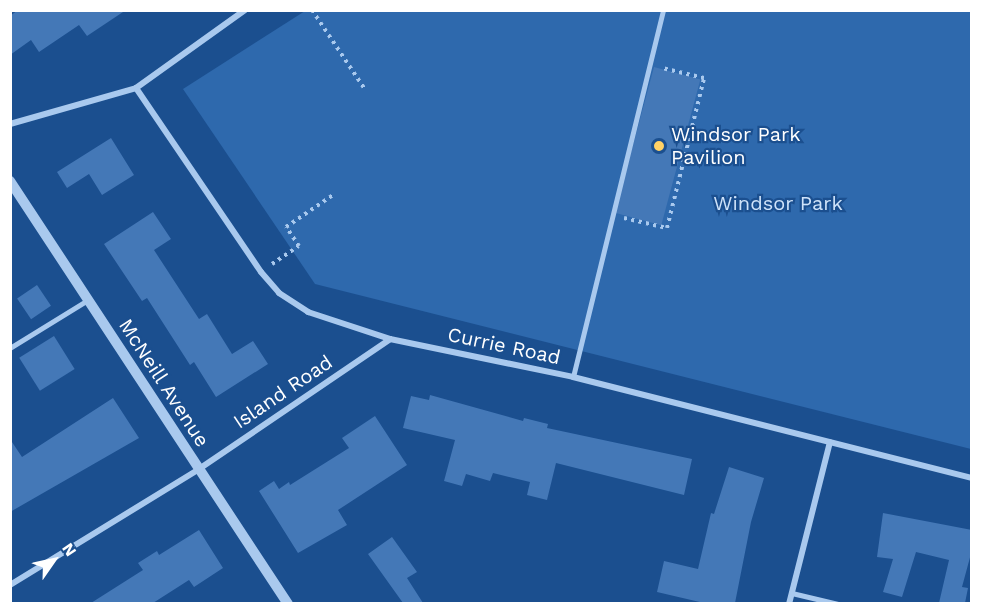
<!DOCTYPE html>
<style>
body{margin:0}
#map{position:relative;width:982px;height:614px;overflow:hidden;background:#1b4f8f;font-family:"Work Sans",sans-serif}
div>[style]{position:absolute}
.green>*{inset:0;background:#2e69ad}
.building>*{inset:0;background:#4478b7;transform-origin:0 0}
.path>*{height:4px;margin-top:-2px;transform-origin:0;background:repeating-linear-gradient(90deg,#a9c9ee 0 3px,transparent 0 7.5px)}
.service>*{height:4.5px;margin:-2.25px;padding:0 2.25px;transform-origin:2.25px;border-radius:2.25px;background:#a9c9ee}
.minor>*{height:6px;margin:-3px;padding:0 3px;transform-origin:3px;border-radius:3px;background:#a9c9ee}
.tertiary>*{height:10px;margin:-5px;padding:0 5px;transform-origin:5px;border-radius:5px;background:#a9c9ee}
.dots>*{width:16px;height:16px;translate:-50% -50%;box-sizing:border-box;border:3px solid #1b4f8f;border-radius:50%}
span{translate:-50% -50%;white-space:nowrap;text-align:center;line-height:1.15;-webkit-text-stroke:4.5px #1b4f8f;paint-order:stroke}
.poi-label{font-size:20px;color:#fff}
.left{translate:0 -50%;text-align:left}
.park-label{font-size:20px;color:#cfe3fa}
.street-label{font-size:20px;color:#fff}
.frame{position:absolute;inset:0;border:12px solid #fff;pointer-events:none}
.north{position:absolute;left:24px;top:530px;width:60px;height:60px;-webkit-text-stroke:4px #1b4f8f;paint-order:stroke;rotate:56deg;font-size:16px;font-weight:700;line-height:24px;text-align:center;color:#fff}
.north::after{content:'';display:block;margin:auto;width:21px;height:27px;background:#fff;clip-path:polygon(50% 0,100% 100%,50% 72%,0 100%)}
</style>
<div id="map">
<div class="green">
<div style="clip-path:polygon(305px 11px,971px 11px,971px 449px,315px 284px,183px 89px)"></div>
</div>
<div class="building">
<div style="clip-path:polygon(18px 10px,126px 10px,87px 36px,79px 25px,39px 52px,31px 40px,10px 55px,10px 16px)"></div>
<div style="left:654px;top:67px;width:48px;height:151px;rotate:15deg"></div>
<div style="clip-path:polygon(111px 138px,134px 175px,102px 195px,89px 174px,67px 188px,57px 172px)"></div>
<div style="clip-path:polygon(153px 212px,171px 239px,154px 250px,199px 319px,207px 314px,232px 354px,253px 341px,268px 364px,216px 397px,194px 362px,190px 365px,147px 298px,142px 301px,104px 244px)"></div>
<div style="left:37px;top:285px;width:25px;height:24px;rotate:56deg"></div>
<div style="left:54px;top:336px;width:39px;height:41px;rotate:58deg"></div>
<div style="clip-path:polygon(430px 395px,523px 421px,524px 418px,548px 424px,547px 428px,692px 459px,684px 495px,556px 463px,547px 500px,527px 495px,530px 482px,493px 473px,490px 481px,466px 474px,462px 486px,444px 481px,455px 440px,403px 428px,411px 396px,429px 400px)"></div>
<div style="clip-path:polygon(113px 398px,139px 438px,10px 512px,10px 439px,22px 457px)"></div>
<div style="clip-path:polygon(375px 416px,407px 465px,338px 510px,347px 525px,298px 553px,259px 491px,274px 481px,279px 489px,289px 482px,290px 485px,349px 448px,342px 438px)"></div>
<div style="clip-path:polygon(729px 467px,764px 478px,751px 522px,735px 603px,704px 603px,657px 592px,664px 561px,698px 569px,711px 513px,714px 514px)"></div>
<div style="clip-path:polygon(883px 513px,972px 530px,972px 550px,962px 587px,968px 588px,965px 603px,939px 603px,949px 560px,916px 552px,902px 597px,883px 592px,893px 559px,877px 557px)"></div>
<div style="clip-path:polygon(199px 530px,223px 568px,194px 587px,189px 580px,153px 603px,91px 603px,143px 570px,138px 563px,157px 551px,159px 555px)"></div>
<div style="clip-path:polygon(392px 537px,417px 572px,407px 578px,423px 603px,403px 603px,368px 554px)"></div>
</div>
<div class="path">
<div style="left:312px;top:10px;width:97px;rotate:56.3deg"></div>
<div style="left:624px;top:218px;width:44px;rotate:13.1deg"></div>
<div style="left:667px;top:228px;width:154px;rotate:-76.1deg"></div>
<div style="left:704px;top:78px;width:43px;rotate:-166.6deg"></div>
<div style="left:272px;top:264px;width:32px;rotate:-34deg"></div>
<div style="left:299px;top:246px;width:23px;rotate:-124deg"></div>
<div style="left:286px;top:227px;width:57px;rotate:-34.2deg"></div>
</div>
<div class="service">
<div style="left:10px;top:348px;width:92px;rotate:-31.6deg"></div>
<div style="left:573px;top:377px;width:378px;rotate:-76.2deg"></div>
<div style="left:792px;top:593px;width:47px;rotate:13.4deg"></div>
</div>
<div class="minor">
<div style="left:136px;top:88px;width:222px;rotate:55.8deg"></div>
<div style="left:261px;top:272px;width:28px;rotate:49deg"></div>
<div style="left:279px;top:293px;width:35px;rotate:33deg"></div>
<div style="left:308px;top:312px;width:86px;rotate:18.2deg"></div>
<div style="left:390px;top:339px;width:187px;rotate:11.7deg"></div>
<div style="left:573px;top:377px;width:412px;rotate:14.2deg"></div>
<div style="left:10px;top:124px;width:131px;rotate:-15.9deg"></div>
<div style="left:136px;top:88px;width:134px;rotate:-35.6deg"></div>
<div style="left:10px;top:585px;width:222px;rotate:-31.5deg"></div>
<div style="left:199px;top:469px;width:231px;rotate:-34.2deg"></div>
<div style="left:789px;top:604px;width:167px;rotate:-75.8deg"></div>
</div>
<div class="tertiary">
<div style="left:10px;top:181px;width:506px;rotate:56.69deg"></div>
</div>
<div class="dots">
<div style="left:659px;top:146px;background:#ffd166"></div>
</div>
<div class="poi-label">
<span class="left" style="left:671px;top:146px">Windsor Park<br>Pavilion</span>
</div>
<div class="park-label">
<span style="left:778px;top:203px">Windsor Park</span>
</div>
<div class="street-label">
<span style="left:504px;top:346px;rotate:12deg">Currie Road</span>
<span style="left:164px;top:383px;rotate:57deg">McNeill Avenue</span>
<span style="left:283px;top:392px;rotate:-34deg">Island Road</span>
</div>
<div class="frame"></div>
<div class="north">N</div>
</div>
